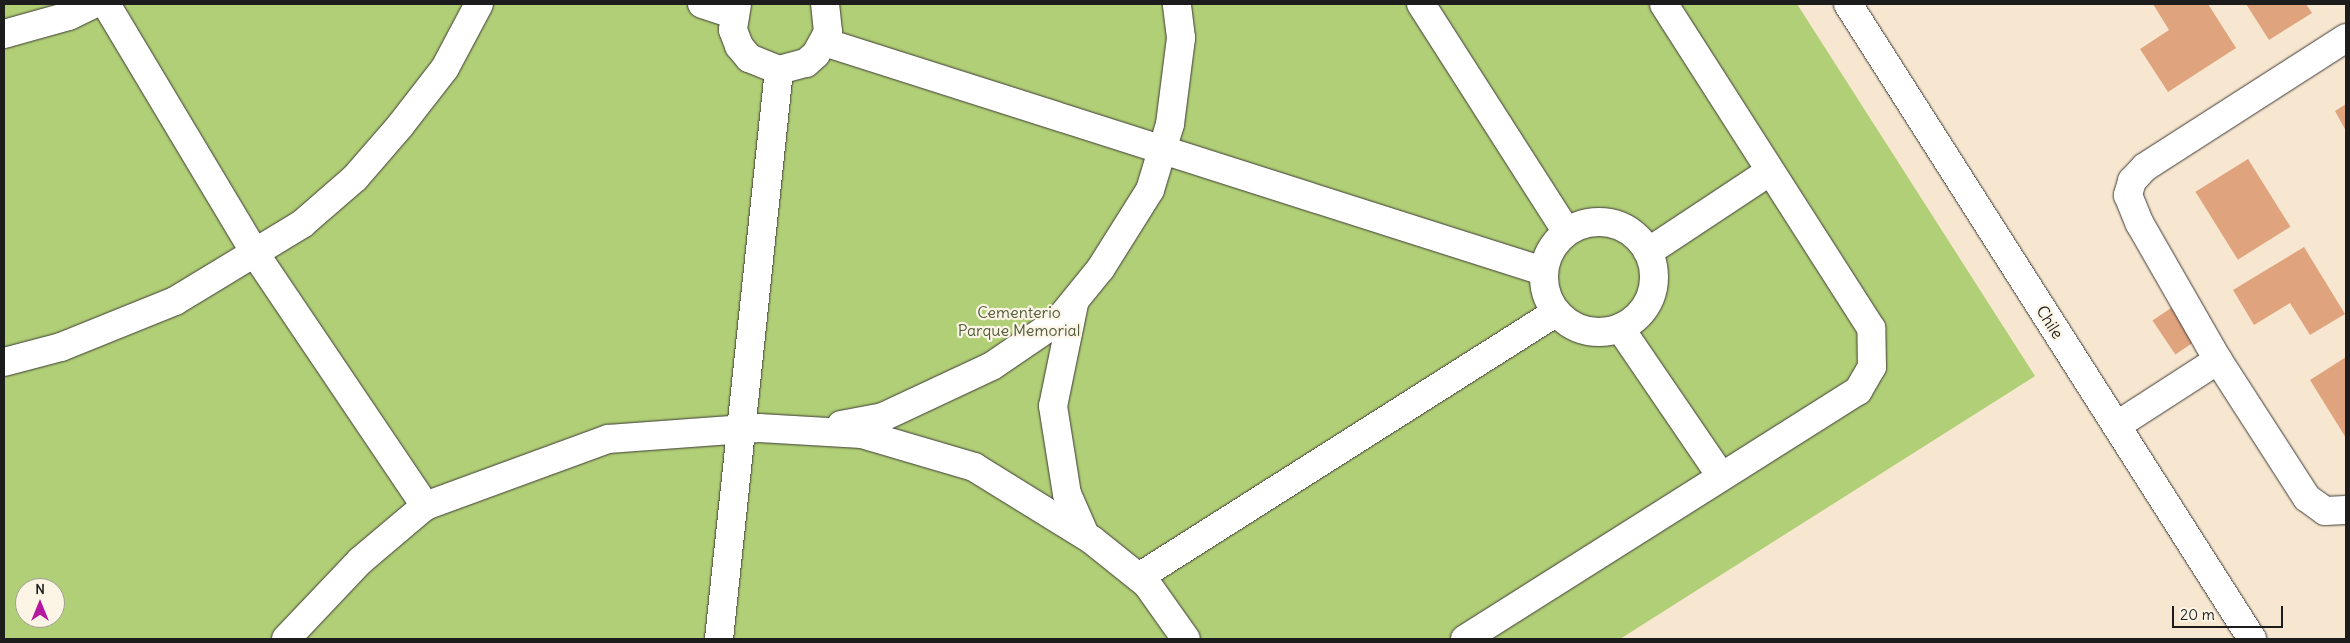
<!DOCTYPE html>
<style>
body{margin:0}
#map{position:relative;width:2350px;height:643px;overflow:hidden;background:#f8e7d0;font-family:Delius,sans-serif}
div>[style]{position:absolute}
.green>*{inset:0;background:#b1cf76}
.building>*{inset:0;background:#dfa47e;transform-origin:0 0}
.roads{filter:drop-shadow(0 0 1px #3d3a37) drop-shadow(0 0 1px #3d3a37)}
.street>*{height:28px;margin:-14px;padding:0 14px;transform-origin:14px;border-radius:14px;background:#fff}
.street>.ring{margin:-14px;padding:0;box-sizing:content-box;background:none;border:28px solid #fff;border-radius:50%}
.secondary>*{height:28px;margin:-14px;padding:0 14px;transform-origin:14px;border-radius:14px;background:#fff}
span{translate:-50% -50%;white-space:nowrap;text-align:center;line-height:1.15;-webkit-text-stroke:4.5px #fcf5e5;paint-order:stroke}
.park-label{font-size:16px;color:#505b3c}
.street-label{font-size:16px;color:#1c1c1c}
.frame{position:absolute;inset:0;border:5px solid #1c1c1c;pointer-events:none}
.north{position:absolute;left:15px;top:578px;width:50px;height:50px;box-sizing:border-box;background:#fcf5e5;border:1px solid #a29e95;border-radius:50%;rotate:0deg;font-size:14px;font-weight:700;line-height:20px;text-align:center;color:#1c1c1c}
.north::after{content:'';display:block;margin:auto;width:18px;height:22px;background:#b5179e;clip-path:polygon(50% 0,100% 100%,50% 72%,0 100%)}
.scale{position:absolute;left:2172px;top:606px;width:111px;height:22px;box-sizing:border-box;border:2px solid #1c1c1c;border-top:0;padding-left:6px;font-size:15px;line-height:18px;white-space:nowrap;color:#1c1c1c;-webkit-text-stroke:4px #fcf5e5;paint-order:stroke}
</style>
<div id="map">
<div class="green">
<div style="clip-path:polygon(evenodd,4px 4px,1797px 4px,2035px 376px,1620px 639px,4px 639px,4px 4px,25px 588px,55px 588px,55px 618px,25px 618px,25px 588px)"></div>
</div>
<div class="building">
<div style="clip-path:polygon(2153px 4px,2208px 4px,2236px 48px,2168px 92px,2140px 49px,2169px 30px)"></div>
<div style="clip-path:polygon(2246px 4px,2306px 4px,2312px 13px,2269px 40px)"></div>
<div style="clip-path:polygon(2346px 104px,2346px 131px,2335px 111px)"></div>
<div style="left:2248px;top:159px;width:80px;height:62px;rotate:58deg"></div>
<div style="clip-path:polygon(2304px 247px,2345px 314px,2310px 335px,2290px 303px,2254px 325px,2233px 290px)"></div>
<div style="left:2174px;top:306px;width:41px;height:26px;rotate:56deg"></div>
<div style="clip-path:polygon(2346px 357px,2346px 438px,2310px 380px)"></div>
</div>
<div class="roads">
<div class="street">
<div style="left:106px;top:4px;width:292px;rotate:59.1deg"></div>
<div style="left:256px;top:255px;width:303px;rotate:56deg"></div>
<div style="left:702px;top:4px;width:33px;rotate:18deg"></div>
<div style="left:737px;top:4px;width:26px;rotate:99deg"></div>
<div style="left:733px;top:30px;width:17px;rotate:69deg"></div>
<div style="left:739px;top:46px;width:16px;rotate:50deg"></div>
<div style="left:749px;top:58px;width:32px;rotate:22deg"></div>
<div style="left:779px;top:70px;width:28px;rotate:-15deg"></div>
<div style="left:806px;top:63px;width:13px;rotate:-42deg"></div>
<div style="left:816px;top:54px;width:25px;rotate:-61deg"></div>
<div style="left:828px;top:32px;width:28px;rotate:-96deg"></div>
<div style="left:1421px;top:4px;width:269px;rotate:57.4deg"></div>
<div style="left:4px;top:34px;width:67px;rotate:-15.5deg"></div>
<div style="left:69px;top:16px;width:28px;rotate:-26deg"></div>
<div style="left:2346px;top:38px;width:239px;rotate:147.3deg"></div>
<div style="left:2145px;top:167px;width:19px;rotate:133deg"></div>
<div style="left:2132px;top:181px;width:15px;rotate:106deg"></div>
<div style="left:2128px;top:195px;width:31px;rotate:68deg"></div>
<div style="left:2140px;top:224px;width:157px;rotate:60.2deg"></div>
<div style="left:2218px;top:360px;width:164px;rotate:57.2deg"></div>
<div style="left:2307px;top:498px;width:22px;rotate:36deg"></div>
<div style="left:2325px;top:511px;width:21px;rotate:-3deg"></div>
<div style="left:824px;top:42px;width:755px;rotate:17.67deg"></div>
<div class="ring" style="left:1544px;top:222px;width:82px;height:82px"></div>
<div style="left:1648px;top:252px;width:145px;rotate:-33.5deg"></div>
<div style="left:1074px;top:304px;width:104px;rotate:101.6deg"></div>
<div style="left:1053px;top:406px;width:89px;rotate:81deg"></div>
<div style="left:1067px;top:494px;width:45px;rotate:66.3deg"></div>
<div style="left:1620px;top:328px;width:179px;rotate:55.7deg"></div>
<div style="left:4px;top:362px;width:59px;rotate:-14.7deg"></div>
<div style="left:61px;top:347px;width:123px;rotate:-22deg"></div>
<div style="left:175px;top:301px;width:149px;rotate:-31.2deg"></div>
<div style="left:302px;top:224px;width:70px;rotate:-41deg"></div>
<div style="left:355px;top:178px;width:69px;rotate:-49.1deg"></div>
<div style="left:400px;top:126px;width:73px;rotate:-52.2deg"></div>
<div style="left:445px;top:68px;width:72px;rotate:-62deg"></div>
<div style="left:2119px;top:424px;width:118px;rotate:-32.9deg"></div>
<div style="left:841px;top:425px;width:43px;rotate:-10.8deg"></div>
<div style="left:883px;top:417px;width:120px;rotate:-25.1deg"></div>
<div style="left:992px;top:366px;width:80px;rotate:-34.3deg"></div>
<div style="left:1058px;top:321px;width:68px;rotate:-50.9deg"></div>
<div style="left:1101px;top:268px;width:92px;rotate:-57.9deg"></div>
<div style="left:1150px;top:190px;width:69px;rotate:-73.1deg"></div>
<div style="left:1170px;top:124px;width:87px;rotate:-82.7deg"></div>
<div style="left:1181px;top:38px;width:34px;rotate:-97deg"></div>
<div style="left:1139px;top:577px;width:494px;rotate:-32.4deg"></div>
<div style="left:286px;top:639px;width:108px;rotate:-46.5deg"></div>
<div style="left:360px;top:561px;width:85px;rotate:-40.2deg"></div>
<div style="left:425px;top:506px;width:195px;rotate:-20.1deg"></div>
<div style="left:608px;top:439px;width:151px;rotate:-4.2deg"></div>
<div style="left:759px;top:428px;width:103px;rotate:3.3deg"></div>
<div style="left:862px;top:434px;width:117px;rotate:16.4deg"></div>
<div style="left:974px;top:467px;width:139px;rotate:31.7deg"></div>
<div style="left:1092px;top:540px;width:70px;rotate:38.7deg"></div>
<div style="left:1147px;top:584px;width:67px;rotate:54.7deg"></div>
<div style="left:719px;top:639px;width:572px;rotate:-83.98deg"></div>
<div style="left:1465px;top:639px;width:465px;rotate:-32.3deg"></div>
<div style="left:1858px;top:391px;width:28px;rotate:-60deg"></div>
<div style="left:1872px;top:367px;width:39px;rotate:-91deg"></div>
<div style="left:1871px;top:328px;width:384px;rotate:-122.6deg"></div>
</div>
<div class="secondary">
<div style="left:1848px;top:4px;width:753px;rotate:57.53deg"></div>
</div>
</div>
<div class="park-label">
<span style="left:1019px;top:321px">Cementerio<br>Parque Memorial</span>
</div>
<div class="street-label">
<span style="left:2050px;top:322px;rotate:58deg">Chile</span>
</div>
<div class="frame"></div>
<div class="north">N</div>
<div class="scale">20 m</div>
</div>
